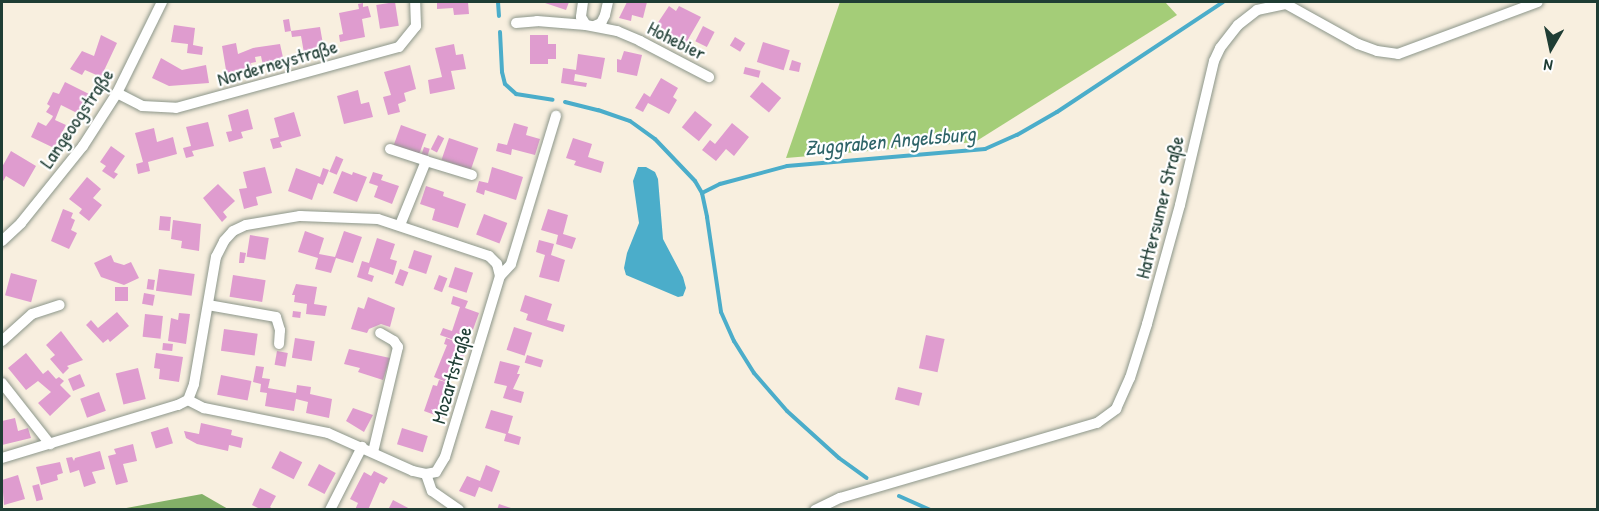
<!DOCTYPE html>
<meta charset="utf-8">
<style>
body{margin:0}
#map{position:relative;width:1599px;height:511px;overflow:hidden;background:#f8efdf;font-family:"Patrick Hand",sans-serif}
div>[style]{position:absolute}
.green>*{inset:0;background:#a4cd78}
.forest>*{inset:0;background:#83b068}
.water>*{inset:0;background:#4badca}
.stream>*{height:4px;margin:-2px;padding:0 2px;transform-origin:2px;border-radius:2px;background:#4badca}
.building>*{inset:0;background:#df9ccf;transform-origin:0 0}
.roads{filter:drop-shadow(0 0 2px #8c968a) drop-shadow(0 0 2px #8c968a)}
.street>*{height:10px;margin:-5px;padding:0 5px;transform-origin:5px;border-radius:5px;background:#fff}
span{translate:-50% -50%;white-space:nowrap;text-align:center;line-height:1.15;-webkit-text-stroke:4.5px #fff;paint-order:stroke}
.street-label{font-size:20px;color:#1f3d34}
.water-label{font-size:21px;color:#2e6468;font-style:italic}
.frame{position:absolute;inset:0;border:3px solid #1f3d34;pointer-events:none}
.north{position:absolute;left:1521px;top:18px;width:60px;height:60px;-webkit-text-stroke:4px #fff;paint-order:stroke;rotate:189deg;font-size:16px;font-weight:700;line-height:24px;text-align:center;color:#1f3d34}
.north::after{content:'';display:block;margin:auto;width:21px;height:27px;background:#1f3d34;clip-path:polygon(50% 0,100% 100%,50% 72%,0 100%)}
</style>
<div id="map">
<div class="green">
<div style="clip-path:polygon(840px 2px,1165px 2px,1177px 15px,975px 142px,786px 158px)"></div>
</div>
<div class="forest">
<div style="clip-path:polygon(202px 494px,228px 509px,121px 509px)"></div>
</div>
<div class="water">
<div style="clip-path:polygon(638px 167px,646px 167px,655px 172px,658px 179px,663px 239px,683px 277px,686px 288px,683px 296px,678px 297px,626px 275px,624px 268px,627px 253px,639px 223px,633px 181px)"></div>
</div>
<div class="stream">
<div style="left:498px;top:2px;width:14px;rotate:86deg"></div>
<div style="left:500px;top:32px;width:40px;rotate:87.1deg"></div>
<div style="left:502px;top:72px;width:12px;rotate:76deg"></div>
<div style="left:505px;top:84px;width:15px;rotate:42deg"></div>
<div style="left:516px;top:94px;width:37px;rotate:9deg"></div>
<div style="left:565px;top:102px;width:34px;rotate:14deg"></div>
<div style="left:598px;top:110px;width:34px;rotate:19deg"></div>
<div style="left:630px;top:121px;width:31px;rotate:36deg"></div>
<div style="left:655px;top:139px;width:58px;rotate:46.4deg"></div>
<div style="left:695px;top:181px;width:14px;rotate:60deg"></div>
<div style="left:702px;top:193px;width:25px;rotate:78deg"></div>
<div style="left:707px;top:217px;width:96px;rotate:81.6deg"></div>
<div style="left:721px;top:312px;width:32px;rotate:66deg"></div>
<div style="left:734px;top:341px;width:38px;rotate:58deg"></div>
<div style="left:754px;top:373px;width:50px;rotate:49deg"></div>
<div style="left:787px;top:411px;width:70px;rotate:42.1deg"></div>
<div style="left:839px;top:458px;width:34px;rotate:36deg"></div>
<div style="left:702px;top:193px;width:20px;rotate:-27deg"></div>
<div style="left:720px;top:184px;width:69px;rotate:-15deg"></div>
<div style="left:787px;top:166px;width:199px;rotate:-4.9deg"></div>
<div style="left:985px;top:149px;width:35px;rotate:-24deg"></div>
<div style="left:1017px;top:135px;width:46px;rotate:-29.9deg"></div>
<div style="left:1057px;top:112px;width:199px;rotate:-33.5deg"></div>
<div style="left:899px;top:496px;width:35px;rotate:24deg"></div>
</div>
<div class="building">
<div style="left:395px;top:2px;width:24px;height:19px;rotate:81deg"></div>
<div style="clip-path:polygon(437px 2px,468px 2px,469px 14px,454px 15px,453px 8px,437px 9px)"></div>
<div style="clip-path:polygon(542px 2px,569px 2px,566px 10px)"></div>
<div style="clip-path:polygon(627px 2px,647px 2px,643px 18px,632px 15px,631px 21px,619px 18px)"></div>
<div style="clip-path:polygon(363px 3px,363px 7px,368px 6px,371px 17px,362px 19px,365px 37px,340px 42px,339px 35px,343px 34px,339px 13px,359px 9px,358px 4px)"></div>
<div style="clip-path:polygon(669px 6px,676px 11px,679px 6px,701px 17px,686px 43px,678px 38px,677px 40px,657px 24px)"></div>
<div style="clip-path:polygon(289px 19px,291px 31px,320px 27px,324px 50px,304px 53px,301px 36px,292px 37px,291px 31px,285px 32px,283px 20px)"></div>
<div style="clip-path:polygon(174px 25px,195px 28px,193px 45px,203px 47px,202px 55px,187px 53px,188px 44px,171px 42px)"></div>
<div style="left:703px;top:26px;width:13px;height:17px;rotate:27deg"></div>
<div style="clip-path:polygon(101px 35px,117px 43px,101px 77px,85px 70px,82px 75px,70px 69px,82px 51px,94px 56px)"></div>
<div style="clip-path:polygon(530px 35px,548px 35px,548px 44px,556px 44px,556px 59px,548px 59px,548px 64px,530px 64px)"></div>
<div style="left:735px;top:37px;width:12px;height:10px;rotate:31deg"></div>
<div style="left:763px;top:42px;width:28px;height:21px;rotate:17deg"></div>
<div style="clip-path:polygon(236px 43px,238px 54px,253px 48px,280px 44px,284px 62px,263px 66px,261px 56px,255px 57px,256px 62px,251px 63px,252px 71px,227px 76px,222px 46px)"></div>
<div style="clip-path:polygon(454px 44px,456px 55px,463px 54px,466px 69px,451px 71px,455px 89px,430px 94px,428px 80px,442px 77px,435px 48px)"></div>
<div style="clip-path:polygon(624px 51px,642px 55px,637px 76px,617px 72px,617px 59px,621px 60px)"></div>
<div style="clip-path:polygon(578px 54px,605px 58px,601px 79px,575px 74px,574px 81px,587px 83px,586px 87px,561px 83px,563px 68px,576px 70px)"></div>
<div style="clip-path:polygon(161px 58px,182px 70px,206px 65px,209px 83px,169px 86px,152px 78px)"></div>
<div style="clip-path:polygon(792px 60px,801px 63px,799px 72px,789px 70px)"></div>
<div style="clip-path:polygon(410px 65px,416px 89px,404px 93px,406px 101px,398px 104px,400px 112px,388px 115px,383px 97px,391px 95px,384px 72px)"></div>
<div style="left:745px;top:67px;width:16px;height:7px;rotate:14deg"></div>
<div style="clip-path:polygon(661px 78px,678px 88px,673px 97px,677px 100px,669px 114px,648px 103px,643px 112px,635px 108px,644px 93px,650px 97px)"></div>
<div style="clip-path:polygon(65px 82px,89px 94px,79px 114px,61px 105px,55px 120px,66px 125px,54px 148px,31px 137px,38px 122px,46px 126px,52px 118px,53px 116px,46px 112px,50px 106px,47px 104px,53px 92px,59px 94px)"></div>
<div style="left:762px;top:82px;width:25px;height:19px;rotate:40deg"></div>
<div style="clip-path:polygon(358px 90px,361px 104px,369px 102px,373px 117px,344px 124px,337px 96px)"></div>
<div style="clip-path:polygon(248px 109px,253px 129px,241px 132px,243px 138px,229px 142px,226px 132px,232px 131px,228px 115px)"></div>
<div style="left:695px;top:111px;width:22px;height:21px;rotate:39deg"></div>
<div style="clip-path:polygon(294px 112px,301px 136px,280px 142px,282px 147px,273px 149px,270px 139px,279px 137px,274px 118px)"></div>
<div style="clip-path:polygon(208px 122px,214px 146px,192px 151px,194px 156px,186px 158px,183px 148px,191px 146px,186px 127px)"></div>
<div style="clip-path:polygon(514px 123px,528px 127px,526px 135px,540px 139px,535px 155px,512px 149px,511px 155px,496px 151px,498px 143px,507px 145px)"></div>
<div style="clip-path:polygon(732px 123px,749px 137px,734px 156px,726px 149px,716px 161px,702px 150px,710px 140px,715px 144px)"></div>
<div style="left:401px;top:125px;width:27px;height:22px;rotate:20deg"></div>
<div style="clip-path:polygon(154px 128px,157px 142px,173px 137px,177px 154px,148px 162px,150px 171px,138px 174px,136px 164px,143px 162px,135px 133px)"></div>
<div style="left:438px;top:135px;width:7px;height:16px;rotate:27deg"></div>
<div style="left:449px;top:138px;width:31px;height:23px;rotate:19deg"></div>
<div style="clip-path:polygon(573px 138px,592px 144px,588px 157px,604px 162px,601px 173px,574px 165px,576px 161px,566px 158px)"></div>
<div style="clip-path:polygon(111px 146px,125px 156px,114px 172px,118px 174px,114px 179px,102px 171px,106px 166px,100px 162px)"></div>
<div style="left:424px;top:147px;width:6px;height:9px;rotate:18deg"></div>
<div style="clip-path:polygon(11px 151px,36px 166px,24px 187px,6px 176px,2px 183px,2px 167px)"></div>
<div style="left:336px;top:156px;width:8px;height:17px;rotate:23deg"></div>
<div style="clip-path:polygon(265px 167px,272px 193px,256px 197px,258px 205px,244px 209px,239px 189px,247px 188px,243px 172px)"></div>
<div style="clip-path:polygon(492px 167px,523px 177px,516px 200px,485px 190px,484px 195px,476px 192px,479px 181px,488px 183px)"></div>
<div style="clip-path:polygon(296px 168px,320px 177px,323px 168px,329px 170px,323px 185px,318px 183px,312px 200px,288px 191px)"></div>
<div style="clip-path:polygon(342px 171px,352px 175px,353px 172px,367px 177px,357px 202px,333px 193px)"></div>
<div style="clip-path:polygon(373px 172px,383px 175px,381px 180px,399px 186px,392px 204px,374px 197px,378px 186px,369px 183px)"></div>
<div style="clip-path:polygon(87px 177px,101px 189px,93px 198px,102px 205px,89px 221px,79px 213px,82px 209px,69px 199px)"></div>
<div style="clip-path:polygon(218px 184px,235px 201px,223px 212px,227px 217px,222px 222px,203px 198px)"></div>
<div style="clip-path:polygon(426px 186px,444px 192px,443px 196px,466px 204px,458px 228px,432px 220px,435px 209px,420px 204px)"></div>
<div style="clip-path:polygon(63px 209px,73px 213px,71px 218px,75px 220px,71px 230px,77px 233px,69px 249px,51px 241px)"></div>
<div style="clip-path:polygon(548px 209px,568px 215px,563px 234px,576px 238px,572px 249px,556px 244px,558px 235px,541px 230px)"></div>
<div style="left:484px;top:214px;width:25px;height:22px;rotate:21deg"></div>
<div style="left:160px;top:216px;width:11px;height:14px;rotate:5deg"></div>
<div style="clip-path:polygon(173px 220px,201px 224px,199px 251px,181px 248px,182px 241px,171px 239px)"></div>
<div style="clip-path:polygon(305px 231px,324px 238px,319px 254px,335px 257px,344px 231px,362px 237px,353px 263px,336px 258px,331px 273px,315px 269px,318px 258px,298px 252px)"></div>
<div style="left:250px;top:235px;width:19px;height:22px;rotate:9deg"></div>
<div style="clip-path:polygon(377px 238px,395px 244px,390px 259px,397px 261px,393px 275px,370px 267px,368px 274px,374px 276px,372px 282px,357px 277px,362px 261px,369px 263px)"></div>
<div style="clip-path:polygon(539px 240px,554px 244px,551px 255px,565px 260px,559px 282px,539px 277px,545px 255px,536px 252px)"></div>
<div style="left:414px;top:250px;width:19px;height:19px;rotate:18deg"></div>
<div style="clip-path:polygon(240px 252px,246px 253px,244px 263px,239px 263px)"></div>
<div style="clip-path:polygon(111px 255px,114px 262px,124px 265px,131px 262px,139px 278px,124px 285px,101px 277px,94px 263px)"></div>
<div style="left:455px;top:267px;width:19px;height:21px;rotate:18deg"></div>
<div style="left:159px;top:269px;width:36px;height:22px;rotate:8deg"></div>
<div style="left:400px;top:269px;width:9px;height:15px;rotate:21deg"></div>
<div style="left:11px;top:273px;width:27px;height:23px;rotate:15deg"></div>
<div style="left:233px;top:275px;width:33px;height:22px;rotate:9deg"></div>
<div style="left:439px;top:275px;width:9px;height:15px;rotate:21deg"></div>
<div style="left:148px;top:279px;width:7px;height:10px;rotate:8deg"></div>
<div style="clip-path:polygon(296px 284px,317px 287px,314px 304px,327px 306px,325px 316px,306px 314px,307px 304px,294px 302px,295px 295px,292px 295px)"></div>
<div style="left:115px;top:287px;width:13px;height:14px"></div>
<div style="left:144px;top:293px;width:11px;height:11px;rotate:10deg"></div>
<div style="clip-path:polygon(525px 295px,552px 304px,547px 320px,565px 325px,563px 332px,526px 320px,528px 314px,520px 311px)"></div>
<div style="clip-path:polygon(453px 296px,468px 301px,465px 308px,479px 313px,470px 338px,456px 333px,454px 340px,440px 335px,443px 328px,452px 331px,460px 307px,451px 304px)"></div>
<div style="clip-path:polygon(368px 297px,395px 308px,390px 327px,381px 324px,369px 329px,367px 333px,351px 329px,358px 307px,364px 309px)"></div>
<div style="left:293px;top:311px;width:8px;height:6px;rotate:7deg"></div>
<div style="clip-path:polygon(117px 312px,129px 326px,110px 342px,108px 339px,103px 343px,86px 325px,91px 320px,98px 328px)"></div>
<div style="clip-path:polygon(179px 313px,190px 314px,186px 344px,168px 341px,171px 318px,178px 320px)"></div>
<div style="left:145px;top:314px;width:18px;height:23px;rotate:6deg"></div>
<div style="left:514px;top:327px;width:19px;height:24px;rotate:18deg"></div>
<div style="left:224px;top:329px;width:34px;height:22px;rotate:8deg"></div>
<div style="clip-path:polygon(61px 331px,83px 360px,67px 366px,69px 368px,63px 374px,50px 359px,55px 355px,46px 345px)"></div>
<div style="left:926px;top:335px;width:19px;height:34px;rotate:12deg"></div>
<div style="left:295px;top:338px;width:20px;height:20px;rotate:9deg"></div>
<div style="clip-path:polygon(446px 338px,457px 342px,456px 347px,466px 350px,455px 380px,448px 377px,446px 382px,434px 377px,447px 345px,444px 344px)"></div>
<div style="left:163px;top:343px;width:10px;height:7px;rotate:6deg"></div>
<div style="clip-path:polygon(349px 349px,390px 358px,383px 380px,358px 372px,360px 368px,344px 364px)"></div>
<div style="left:277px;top:351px;width:11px;height:14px;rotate:10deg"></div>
<div style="clip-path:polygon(26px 353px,43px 374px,48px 370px,56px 379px,59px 377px,64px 381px,60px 385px,71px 396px,50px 416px,38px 403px,51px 392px,38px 381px,26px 390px,8px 368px)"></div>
<div style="clip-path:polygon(156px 353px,183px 357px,179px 382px,159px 379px,160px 369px,154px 368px)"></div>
<div style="left:527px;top:355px;width:17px;height:8px;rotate:17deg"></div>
<div style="clip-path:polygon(500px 361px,520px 366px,517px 374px,520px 374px,513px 389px,524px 392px,521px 403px,503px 398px,507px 386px,494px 383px)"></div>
<div style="clip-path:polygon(256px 366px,264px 367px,262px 378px,270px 379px,268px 388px,296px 393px,297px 385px,311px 387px,310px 394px,332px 399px,329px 418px,306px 413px,308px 402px,296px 399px,294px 411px,265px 406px,267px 393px,260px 392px,261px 384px,253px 382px)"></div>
<div style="left:138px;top:368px;width:32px;height:23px;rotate:76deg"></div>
<div style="left:80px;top:374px;width:13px;height:13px;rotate:67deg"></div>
<div style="left:221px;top:375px;width:31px;height:20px;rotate:11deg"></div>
<div style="clip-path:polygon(439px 380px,452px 384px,449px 390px,452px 392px,443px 418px,424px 411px,433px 385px,437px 386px)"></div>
<div style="left:898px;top:387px;width:25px;height:13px;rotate:14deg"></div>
<div style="left:99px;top:392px;width:20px;height:20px;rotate:70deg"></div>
<div style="clip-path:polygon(353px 408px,373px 415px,364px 432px,346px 421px)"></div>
<div style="clip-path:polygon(491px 410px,513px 416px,508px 433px,521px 437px,519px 445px,504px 441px,506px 434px,485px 428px)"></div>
<div style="clip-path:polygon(15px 418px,18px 431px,28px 428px,31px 438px,2px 445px,2px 421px)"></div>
<div style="clip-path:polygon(201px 423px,232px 430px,231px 435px,243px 438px,241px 448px,229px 445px,228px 451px,197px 444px,186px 438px,184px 431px,199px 434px)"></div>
<div style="left:168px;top:427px;width:17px;height:18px;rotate:73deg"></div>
<div style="left:402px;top:428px;width:27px;height:17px;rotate:17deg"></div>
<div style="clip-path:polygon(133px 444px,137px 461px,123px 464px,128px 482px,116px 485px,108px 456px,116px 454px,114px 449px)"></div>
<div style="clip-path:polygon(100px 451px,105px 469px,92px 472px,96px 483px,84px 487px,79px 470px,70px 473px,66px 458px,72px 457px,74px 461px,75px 458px)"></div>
<div style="left:280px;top:451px;width:25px;height:19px;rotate:27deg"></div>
<div style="clip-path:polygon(60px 462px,63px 473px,57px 475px,58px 480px,41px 485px,36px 467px)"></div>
<div style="left:319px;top:464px;width:19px;height:24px;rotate:28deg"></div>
<div style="clip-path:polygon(486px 465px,500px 471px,492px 492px,479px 487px,475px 497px,459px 491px,467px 476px,480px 481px)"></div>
<div style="clip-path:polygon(374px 471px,388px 478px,384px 484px,380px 482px,368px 510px,355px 510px,358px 503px,350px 499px,364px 472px,371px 476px)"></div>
<div style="clip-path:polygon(18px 475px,25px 499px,4px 505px,2px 480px)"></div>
<div style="left:39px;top:484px;width:16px;height:7px;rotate:75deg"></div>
<div style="clip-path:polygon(260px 488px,276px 496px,270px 507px,274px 510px,262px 510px,252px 505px)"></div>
<div style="clip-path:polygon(393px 500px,412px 510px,388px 510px)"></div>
<div style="clip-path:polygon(499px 504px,514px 509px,514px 510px,497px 510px)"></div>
</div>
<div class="roads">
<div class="street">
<div style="left:583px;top:2px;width:15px;rotate:98deg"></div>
<div style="left:581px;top:17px;width:9px;rotate:58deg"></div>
<div style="left:586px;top:25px;width:32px;rotate:11deg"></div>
<div style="left:617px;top:31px;width:25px;rotate:23deg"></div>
<div style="left:640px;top:41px;width:78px;rotate:27.6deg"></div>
<div style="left:516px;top:23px;width:21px;rotate:-5deg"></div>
<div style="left:537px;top:21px;width:49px;rotate:4.7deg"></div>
<div style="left:594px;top:26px;width:8px;rotate:-23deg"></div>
<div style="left:601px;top:23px;width:9px;rotate:-63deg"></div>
<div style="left:605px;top:15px;width:13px;rotate:-77deg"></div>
<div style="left:117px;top:93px;width:28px;rotate:27deg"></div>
<div style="left:142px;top:106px;width:34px;rotate:3deg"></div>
<div style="left:176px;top:108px;width:231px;rotate:-15.3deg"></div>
<div style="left:399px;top:47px;width:27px;rotate:-51deg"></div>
<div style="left:416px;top:26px;width:24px;rotate:-92deg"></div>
<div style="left:390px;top:149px;width:38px;rotate:18deg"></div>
<div style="left:400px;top:225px;width:69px;rotate:-67.9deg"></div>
<div style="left:426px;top:161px;width:48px;rotate:16.9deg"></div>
<div style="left:2px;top:241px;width:26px;rotate:-43deg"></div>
<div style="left:21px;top:223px;width:99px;rotate:-51.2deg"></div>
<div style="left:83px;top:146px;width:63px;rotate:-57.3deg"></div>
<div style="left:117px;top:93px;width:102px;rotate:-63.7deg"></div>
<div style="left:208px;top:305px;width:69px;rotate:10deg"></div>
<div style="left:276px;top:317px;width:14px;rotate:73deg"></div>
<div style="left:280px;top:330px;width:14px;rotate:94deg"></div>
<div style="left:2px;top:341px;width:40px;rotate:-42deg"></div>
<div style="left:32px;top:314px;width:29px;rotate:-18deg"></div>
<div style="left:2px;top:383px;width:78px;rotate:51.8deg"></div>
<div style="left:188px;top:400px;width:18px;rotate:27deg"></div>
<div style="left:204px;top:408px;width:126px;rotate:11.4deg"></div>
<div style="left:328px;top:433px;width:93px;rotate:24.1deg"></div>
<div style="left:413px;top:471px;width:13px;rotate:13deg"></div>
<div style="left:426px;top:474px;width:10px;rotate:-11deg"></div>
<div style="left:436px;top:472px;width:17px;rotate:-59deg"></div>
<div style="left:445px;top:457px;width:189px;rotate:-73.1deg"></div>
<div style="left:373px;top:452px;width:108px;rotate:-76.6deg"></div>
<div style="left:398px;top:347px;width:7px;rotate:-124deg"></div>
<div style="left:394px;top:341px;width:16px;rotate:-150deg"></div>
<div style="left:2px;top:458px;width:184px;rotate:-16.8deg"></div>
<div style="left:178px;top:405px;width:11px;rotate:-27deg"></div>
<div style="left:188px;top:400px;width:17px;rotate:-69deg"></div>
<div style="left:194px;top:384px;width:129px;rotate:-80.2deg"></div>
<div style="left:216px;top:257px;width:18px;rotate:-63deg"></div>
<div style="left:224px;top:241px;width:13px;rotate:-48deg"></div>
<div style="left:233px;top:231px;width:14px;rotate:-25deg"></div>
<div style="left:246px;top:225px;width:55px;rotate:-9.5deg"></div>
<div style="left:300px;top:216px;width:78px;rotate:2.2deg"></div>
<div style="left:378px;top:219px;width:117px;rotate:18.4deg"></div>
<div style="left:489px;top:256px;width:11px;rotate:45deg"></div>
<div style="left:497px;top:264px;width:12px;rotate:76deg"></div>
<div style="left:500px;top:276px;width:16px;rotate:-47deg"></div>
<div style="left:511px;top:264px;width:155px;rotate:-73.1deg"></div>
<div style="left:426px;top:474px;width:18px;rotate:71deg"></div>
<div style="left:432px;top:491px;width:33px;rotate:35deg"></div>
<div style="left:330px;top:510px;width:71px;rotate:-63.1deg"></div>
<div style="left:815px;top:510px;width:28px;rotate:-26deg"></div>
<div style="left:840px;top:498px;width:268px;rotate:-16.3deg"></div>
<div style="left:1097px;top:423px;width:24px;rotate:-36deg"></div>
<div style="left:1116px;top:409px;width:34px;rotate:-66deg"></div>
<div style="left:1130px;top:378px;width:57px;rotate:-72.5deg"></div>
<div style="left:1147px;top:324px;width:123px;rotate:-74.5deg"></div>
<div style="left:1180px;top:205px;width:148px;rotate:-76.7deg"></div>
<div style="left:1214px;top:61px;width:14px;rotate:-65deg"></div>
<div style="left:1220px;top:48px;width:29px;rotate:-52deg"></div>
<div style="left:1238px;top:25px;width:24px;rotate:-38deg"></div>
<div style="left:1257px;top:10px;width:30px;rotate:-12deg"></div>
<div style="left:1286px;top:4px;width:82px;rotate:29.1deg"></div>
<div style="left:1358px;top:44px;width:20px;rotate:20deg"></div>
<div style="left:1377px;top:51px;width:21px;rotate:8deg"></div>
<div style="left:1398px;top:54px;width:149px;rotate:-20.4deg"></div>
</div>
</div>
<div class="street-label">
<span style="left:677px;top:40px;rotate:27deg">Hohebier</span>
<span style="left:277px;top:62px;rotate:-16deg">Norderneystraße</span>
<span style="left:76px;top:118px;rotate:-56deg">Langeoogstraße</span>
<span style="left:1159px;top:207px;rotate:-76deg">Hattersumer Straße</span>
<span style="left:451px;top:375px;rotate:-74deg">Mozartstraße</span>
</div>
<div class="water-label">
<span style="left:890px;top:141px;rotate:-5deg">Zuggraben Angelsburg</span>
</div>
<div class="frame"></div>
<div class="north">N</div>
</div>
